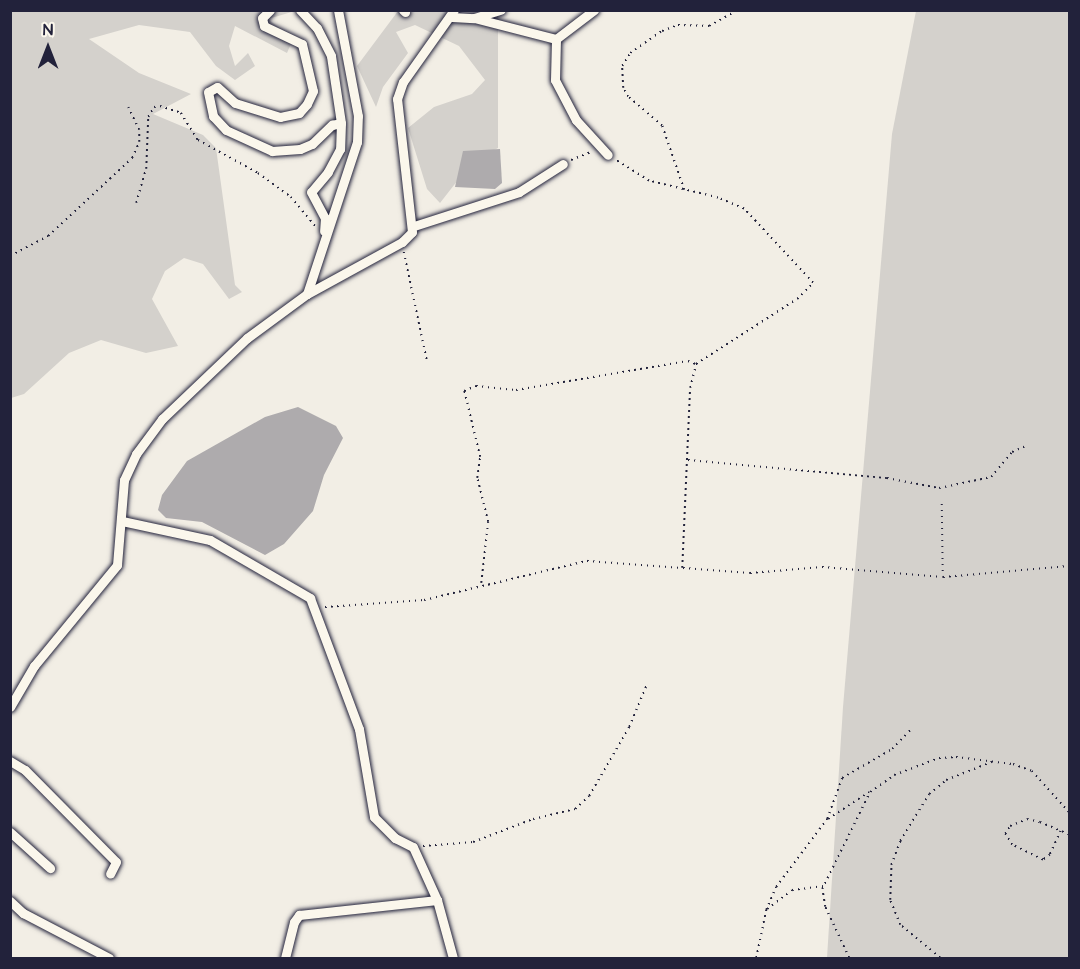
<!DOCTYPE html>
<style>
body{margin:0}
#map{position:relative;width:1080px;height:969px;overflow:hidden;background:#f2eee5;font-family:"Architects Daughter",sans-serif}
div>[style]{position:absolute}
.green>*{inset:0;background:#d4d1cc}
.water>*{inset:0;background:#aeabad}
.path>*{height:1.5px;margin-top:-0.75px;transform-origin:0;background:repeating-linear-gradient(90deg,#22223b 0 1.5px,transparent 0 6px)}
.roads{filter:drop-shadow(0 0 2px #22223b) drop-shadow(0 0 2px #22223b)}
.street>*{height:9px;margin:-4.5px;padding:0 4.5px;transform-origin:4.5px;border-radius:4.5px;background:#fbf7ec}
span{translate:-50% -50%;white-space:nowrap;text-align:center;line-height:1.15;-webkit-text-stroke:6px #fbf7ec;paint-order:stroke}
.frame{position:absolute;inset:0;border:12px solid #22223b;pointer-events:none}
.north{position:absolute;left:18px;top:18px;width:60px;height:60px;-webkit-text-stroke:4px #fbf7ec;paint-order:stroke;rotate:0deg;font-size:16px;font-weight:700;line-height:24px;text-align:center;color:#22223b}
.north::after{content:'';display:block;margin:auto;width:21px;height:27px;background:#22223b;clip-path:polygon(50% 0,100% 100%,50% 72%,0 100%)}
</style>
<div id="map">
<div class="green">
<div style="clip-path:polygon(11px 11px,295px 11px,268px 19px,293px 39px,287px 53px,235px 26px,229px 46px,235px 66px,248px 53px,255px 66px,235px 80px,216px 66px,190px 32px,139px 25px,89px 39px,139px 73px,191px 94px,153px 114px,203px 135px,216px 148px,235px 285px,242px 292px,229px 299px,203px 264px,184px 258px,165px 271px,152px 299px,178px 346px,146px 353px,101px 340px,69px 353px,24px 394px,11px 398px)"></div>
<div style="clip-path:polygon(398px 11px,475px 11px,485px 25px,498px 12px,498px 148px,472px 162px,440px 203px,427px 189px,408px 128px,434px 107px,472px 94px,485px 80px,459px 46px,415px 25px,396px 32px,408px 53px,383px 87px,376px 107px,357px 66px)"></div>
<div style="clip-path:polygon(916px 11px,1069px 11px,1069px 958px,827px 958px,843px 707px,892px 134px)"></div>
</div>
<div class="water">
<div style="clip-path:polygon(500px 149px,502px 183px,495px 189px,455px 187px,463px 151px)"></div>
<div style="clip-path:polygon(298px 407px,336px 426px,343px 438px,324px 475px,313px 511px,284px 544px,265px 555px,202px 522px,166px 518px,158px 510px,162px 495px,187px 461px,265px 417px)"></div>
</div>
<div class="path">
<div style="left:10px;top:128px;width:9px;rotate:90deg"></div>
<div style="left:571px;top:160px;width:22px;rotate:-22deg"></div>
<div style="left:684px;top:190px;width:68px;rotate:-109deg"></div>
<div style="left:662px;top:126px;width:45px;rotate:-139.5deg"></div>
<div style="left:628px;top:97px;width:10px;rotate:-119deg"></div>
<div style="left:623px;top:88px;width:22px;rotate:-93deg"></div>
<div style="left:622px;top:66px;width:15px;rotate:-58deg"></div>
<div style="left:630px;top:53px;width:39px;rotate:-35deg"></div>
<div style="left:662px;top:31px;width:17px;rotate:-21deg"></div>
<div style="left:678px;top:25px;width:31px;rotate:2deg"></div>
<div style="left:709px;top:26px;width:33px;rotate:-29deg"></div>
<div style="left:136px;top:203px;width:35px;rotate:-74deg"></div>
<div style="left:146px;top:169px;width:52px;rotate:-87.8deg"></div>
<div style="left:148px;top:117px;width:12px;rotate:-59deg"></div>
<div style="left:154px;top:107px;width:6px;rotate:-9deg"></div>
<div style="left:160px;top:106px;width:22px;rotate:18deg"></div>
<div style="left:181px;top:113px;width:32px;rotate:58deg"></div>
<div style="left:198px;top:140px;width:68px;rotate:28.8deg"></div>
<div style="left:258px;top:173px;width:41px;rotate:36deg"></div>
<div style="left:291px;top:197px;width:38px;rotate:50deg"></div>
<div style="left:404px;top:252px;width:110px;rotate:78deg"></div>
<div style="left:10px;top:256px;width:43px;rotate:-27.8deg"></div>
<div style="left:48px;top:236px;width:115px;rotate:-42.9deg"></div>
<div style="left:132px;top:158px;width:17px;rotate:-66deg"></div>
<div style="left:139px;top:142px;width:12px;rotate:-90deg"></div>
<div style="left:139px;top:130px;width:25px;rotate:-116deg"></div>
<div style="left:688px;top:460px;width:200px;rotate:5.2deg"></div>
<div style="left:887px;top:478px;width:53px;rotate:10.9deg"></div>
<div style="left:939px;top:488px;width:53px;rotate:-11.9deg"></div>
<div style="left:991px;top:477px;width:33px;rotate:-50deg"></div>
<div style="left:1012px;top:452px;width:17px;rotate:-24deg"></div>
<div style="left:942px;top:504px;width:71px;rotate:89.2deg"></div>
<div style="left:683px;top:568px;width:67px;rotate:4.3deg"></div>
<div style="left:750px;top:573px;width:72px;rotate:-4.8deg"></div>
<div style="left:822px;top:567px;width:121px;rotate:4.7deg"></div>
<div style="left:943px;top:577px;width:127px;rotate:-5deg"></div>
<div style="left:481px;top:583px;width:61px;rotate:-83.5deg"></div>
<div style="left:488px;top:522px;width:45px;rotate:-104deg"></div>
<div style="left:477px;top:478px;width:21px;rotate:-82deg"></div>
<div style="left:480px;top:457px;width:68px;rotate:-103.6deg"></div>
<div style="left:464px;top:391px;width:13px;rotate:-23deg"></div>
<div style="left:476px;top:386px;width:40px;rotate:5.7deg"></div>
<div style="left:516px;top:390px;width:174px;rotate:-9.6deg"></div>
<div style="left:688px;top:361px;width:9px;rotate:21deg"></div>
<div style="left:325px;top:607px;width:99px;rotate:-4deg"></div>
<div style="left:424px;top:600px;width:168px;rotate:-13.5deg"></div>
<div style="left:587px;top:561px;width:95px;rotate:4.2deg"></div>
<div style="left:682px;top:568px;width:180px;rotate:-87.5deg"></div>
<div style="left:690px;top:388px;width:25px;rotate:-76deg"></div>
<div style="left:696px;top:364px;width:120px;rotate:-32.8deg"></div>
<div style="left:797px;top:299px;width:23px;rotate:-45deg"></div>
<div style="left:813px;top:283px;width:101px;rotate:-133deg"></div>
<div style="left:744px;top:209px;width:28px;rotate:-157deg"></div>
<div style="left:718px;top:198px;width:71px;rotate:-166.2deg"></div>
<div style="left:649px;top:181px;width:40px;rotate:-148deg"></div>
<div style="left:828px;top:819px;width:49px;rotate:-33.4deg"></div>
<div style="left:1061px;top:831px;width:26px;rotate:115deg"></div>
<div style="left:1050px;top:855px;width:9px;rotate:144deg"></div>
<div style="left:1043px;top:860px;width:34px;rotate:-154deg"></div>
<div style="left:1012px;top:845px;width:13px;rotate:-122deg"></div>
<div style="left:1005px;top:834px;width:9px;rotate:-58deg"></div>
<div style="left:1010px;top:826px;width:18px;rotate:-22deg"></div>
<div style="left:1027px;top:819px;width:13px;rotate:13deg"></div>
<div style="left:1040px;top:822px;width:33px;rotate:23deg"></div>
<div style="left:423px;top:846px;width:50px;rotate:-4.6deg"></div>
<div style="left:473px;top:842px;width:64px;rotate:-21deg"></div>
<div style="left:533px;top:819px;width:43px;rotate:-13.4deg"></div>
<div style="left:575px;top:809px;width:19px;rotate:-43deg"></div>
<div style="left:589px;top:796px;width:80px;rotate:-59.9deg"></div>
<div style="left:629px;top:727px;width:47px;rotate:-67.3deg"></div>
<div style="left:767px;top:909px;width:31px;rotate:-37deg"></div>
<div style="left:792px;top:890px;width:32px;rotate:-7deg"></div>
<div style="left:756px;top:958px;width:49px;rotate:-78.2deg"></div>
<div style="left:766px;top:910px;width:25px;rotate:-67deg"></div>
<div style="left:776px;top:887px;width:85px;rotate:-53.1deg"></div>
<div style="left:827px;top:819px;width:44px;rotate:-69.9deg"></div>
<div style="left:842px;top:778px;width:58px;rotate:-30.1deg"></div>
<div style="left:892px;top:749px;width:29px;rotate:-46deg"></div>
<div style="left:849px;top:958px;width:56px;rotate:-115.2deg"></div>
<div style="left:825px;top:907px;width:18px;rotate:-99deg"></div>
<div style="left:822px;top:889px;width:108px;rotate:-63.7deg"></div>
<div style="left:870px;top:792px;width:29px;rotate:-35deg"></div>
<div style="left:894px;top:775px;width:48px;rotate:-20.7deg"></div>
<div style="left:939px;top:758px;width:17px;rotate:-3deg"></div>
<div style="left:956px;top:757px;width:57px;rotate:7deg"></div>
<div style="left:1013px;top:764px;width:20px;rotate:20deg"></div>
<div style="left:1032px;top:771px;width:57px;rotate:47.9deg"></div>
<div style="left:940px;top:958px;width:52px;rotate:-140.5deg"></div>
<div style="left:900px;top:925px;width:27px;rotate:-112deg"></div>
<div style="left:890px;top:900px;width:35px;rotate:-88deg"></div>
<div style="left:891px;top:865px;width:26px;rotate:-69deg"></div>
<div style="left:900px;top:841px;width:55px;rotate:-58.3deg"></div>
<div style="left:929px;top:794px;width:22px;rotate:-39deg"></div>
<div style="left:946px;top:780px;width:52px;rotate:-21.6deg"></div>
</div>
<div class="roads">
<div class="street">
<div style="left:270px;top:10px;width:11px;rotate:135deg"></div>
<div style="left:262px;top:18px;width:8px;rotate:76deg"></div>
<div style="left:264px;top:26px;width:42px;rotate:25.3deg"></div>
<div style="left:302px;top:44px;width:48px;rotate:76.8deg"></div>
<div style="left:313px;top:91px;width:14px;rotate:115deg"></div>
<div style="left:307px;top:104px;width:12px;rotate:132deg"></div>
<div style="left:299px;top:113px;width:19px;rotate:168deg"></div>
<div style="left:280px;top:117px;width:47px;rotate:-162.7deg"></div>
<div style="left:235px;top:103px;width:24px;rotate:-138deg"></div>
<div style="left:217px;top:87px;width:10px;rotate:151deg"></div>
<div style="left:208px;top:92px;width:25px;rotate:78deg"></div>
<div style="left:213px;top:116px;width:19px;rotate:47deg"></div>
<div style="left:226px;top:130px;width:51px;rotate:24.5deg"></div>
<div style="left:272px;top:151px;width:28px;rotate:-4deg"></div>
<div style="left:300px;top:149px;width:13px;rotate:-23deg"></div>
<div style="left:312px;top:144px;width:28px;rotate:-44deg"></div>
<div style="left:332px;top:125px;width:9px;rotate:-13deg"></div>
<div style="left:300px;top:10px;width:25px;rotate:47deg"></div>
<div style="left:317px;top:28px;width:31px;rotate:63deg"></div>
<div style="left:331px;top:56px;width:68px;rotate:81.5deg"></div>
<div style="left:341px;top:123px;width:26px;rotate:92deg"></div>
<div style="left:340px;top:149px;width:26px;rotate:118deg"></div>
<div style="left:328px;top:172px;width:26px;rotate:130deg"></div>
<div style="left:311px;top:192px;width:30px;rotate:62deg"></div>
<div style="left:325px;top:218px;width:13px;rotate:94deg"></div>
<div style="left:403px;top:10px;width:3px;rotate:45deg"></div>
<div style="left:452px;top:17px;width:22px;rotate:3deg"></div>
<div style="left:474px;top:18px;width:28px;rotate:-17deg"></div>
<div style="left:474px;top:18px;width:85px;rotate:14.4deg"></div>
<div style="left:556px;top:39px;width:48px;rotate:-37.3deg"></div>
<div style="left:556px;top:39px;width:41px;rotate:91.4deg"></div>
<div style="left:555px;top:80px;width:45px;rotate:62.3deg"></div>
<div style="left:576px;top:120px;width:47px;rotate:47.6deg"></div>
<div style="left:414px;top:226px;width:110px;rotate:-17.9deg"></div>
<div style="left:519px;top:192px;width:52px;rotate:-32.5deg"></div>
<div style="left:307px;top:294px;width:160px;rotate:-71.8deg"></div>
<div style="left:357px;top:142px;width:26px;rotate:-88deg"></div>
<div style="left:358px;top:116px;width:108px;rotate:-100.7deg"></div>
<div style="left:122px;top:521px;width:90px;rotate:12.2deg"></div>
<div style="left:210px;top:540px;width:116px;rotate:30.1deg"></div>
<div style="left:310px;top:598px;width:140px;rotate:69.5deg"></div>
<div style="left:359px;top:729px;width:89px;rotate:80.3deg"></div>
<div style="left:374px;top:817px;width:30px;rotate:45deg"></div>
<div style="left:395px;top:838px;width:20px;rotate:27deg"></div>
<div style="left:413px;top:847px;width:58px;rotate:65.6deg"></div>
<div style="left:437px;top:900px;width:60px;rotate:74.6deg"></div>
<div style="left:10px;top:707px;width:48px;rotate:-59.7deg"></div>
<div style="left:34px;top:666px;width:131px;rotate:-50.6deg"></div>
<div style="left:117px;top:565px;width:85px;rotate:-85.3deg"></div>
<div style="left:124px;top:480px;width:29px;rotate:-65deg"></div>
<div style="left:136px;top:454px;width:44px;rotate:-53.4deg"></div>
<div style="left:162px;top:419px;width:117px;rotate:-43.6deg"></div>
<div style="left:247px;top:338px;width:74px;rotate:-36.3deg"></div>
<div style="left:307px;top:294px;width:108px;rotate:-28.7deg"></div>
<div style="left:402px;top:242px;width:14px;rotate:-45deg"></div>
<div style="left:412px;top:232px;width:134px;rotate:-96.4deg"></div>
<div style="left:397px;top:99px;width:18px;rotate:-71deg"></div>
<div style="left:403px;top:82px;width:88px;rotate:-54.7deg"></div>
<div style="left:10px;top:761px;width:17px;rotate:31deg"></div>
<div style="left:25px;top:770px;width:129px;rotate:45.3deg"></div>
<div style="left:116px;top:862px;width:13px;rotate:117deg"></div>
<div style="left:10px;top:832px;width:54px;rotate:42deg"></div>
<div style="left:10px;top:901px;width:18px;rotate:43deg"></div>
<div style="left:23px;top:913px;width:97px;rotate:27.6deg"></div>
<div style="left:285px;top:958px;width:37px;rotate:-76deg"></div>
<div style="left:294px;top:922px;width:9px;rotate:-54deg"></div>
<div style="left:299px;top:915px;width:139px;rotate:-6.2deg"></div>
</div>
</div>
<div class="frame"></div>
<div class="north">N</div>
</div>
